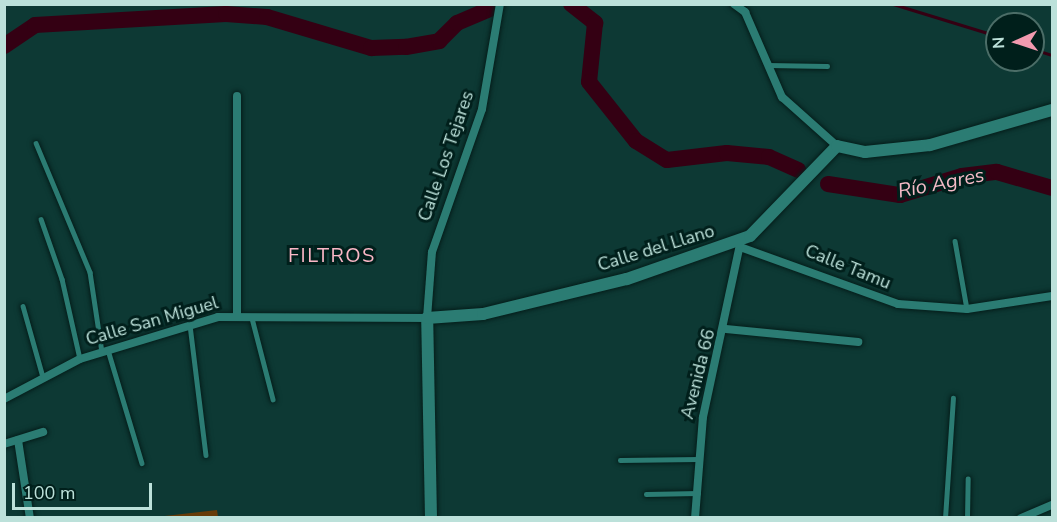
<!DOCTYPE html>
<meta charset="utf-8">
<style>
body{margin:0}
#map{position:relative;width:1057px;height:522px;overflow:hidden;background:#0d3934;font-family:"Nunito Sans",sans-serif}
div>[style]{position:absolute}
.green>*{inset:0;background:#673c09}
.stream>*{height:3px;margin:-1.5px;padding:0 1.5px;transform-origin:1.5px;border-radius:1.5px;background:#340013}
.river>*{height:16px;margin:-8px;padding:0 8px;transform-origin:8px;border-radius:8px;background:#340013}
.roads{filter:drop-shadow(0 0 2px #051d1a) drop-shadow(0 0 2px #051d1a)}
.service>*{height:4.5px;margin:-2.25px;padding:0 2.25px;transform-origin:2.25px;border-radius:2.25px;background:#2b7c73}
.minor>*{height:8px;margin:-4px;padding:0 4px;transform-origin:4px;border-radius:4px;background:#2b7c73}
.secondary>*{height:12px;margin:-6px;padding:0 6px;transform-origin:6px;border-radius:6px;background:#2b7c73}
span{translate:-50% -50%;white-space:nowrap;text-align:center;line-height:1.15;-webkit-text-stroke:6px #001f1b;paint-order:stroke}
.street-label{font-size:18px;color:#bce1da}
.water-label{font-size:20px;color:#f4bac6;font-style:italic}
.neighbourhood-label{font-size:20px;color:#fab7c6;letter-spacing:1.5px}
.frame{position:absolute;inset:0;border:6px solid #bce1da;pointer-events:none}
.north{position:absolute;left:985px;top:12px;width:60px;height:60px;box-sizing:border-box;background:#001f1b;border:2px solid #4b6d67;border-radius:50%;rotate:267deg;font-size:16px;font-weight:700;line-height:24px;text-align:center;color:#bce1da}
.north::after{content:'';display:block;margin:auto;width:21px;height:27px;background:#f29aaf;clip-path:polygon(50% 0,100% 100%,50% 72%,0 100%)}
.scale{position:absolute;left:12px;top:483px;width:140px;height:27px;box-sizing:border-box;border:3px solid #bce1da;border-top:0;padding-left:8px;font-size:18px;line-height:21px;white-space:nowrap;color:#bce1da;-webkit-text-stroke:4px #001f1b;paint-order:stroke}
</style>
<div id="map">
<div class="green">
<div style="clip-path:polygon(217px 510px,218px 517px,156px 517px)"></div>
</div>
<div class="stream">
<div style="left:893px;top:4px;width:109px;rotate:17.1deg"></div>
<div style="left:1033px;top:49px;width:20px;rotate:18deg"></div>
</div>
<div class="river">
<div style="left:571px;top:4px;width:31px;rotate:38deg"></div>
<div style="left:595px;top:23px;width:59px;rotate:95.8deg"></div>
<div style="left:589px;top:82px;width:75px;rotate:51.5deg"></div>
<div style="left:636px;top:141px;width:36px;rotate:32deg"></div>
<div style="left:667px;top:160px;width:60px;rotate:-6.7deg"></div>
<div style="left:727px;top:153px;width:42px;rotate:5.4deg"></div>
<div style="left:769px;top:157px;width:32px;rotate:24deg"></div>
<div style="left:4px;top:46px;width:37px;rotate:-34deg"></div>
<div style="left:35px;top:25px;width:191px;rotate:-3.3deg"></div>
<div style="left:226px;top:14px;width:41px;rotate:4.2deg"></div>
<div style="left:267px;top:17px;width:109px;rotate:16.6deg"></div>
<div style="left:371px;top:48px;width:35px;rotate:-2deg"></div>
<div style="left:406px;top:47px;width:34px;rotate:-10deg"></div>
<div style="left:439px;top:41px;width:25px;rotate:-45deg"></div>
<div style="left:457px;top:23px;width:36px;rotate:-23deg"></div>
<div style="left:828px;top:184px;width:73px;rotate:8.7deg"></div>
<div style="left:900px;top:195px;width:65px;rotate:-17deg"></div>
<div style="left:962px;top:176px;width:35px;rotate:-7deg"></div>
<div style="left:997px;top:172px;width:57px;rotate:16.2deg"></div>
</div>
<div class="roads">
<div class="service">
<div style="left:768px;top:65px;width:59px;rotate:1deg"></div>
<div style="left:36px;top:143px;width:140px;rotate:67.3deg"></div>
<div style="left:90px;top:272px;width:81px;rotate:81.5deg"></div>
<div style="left:41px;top:219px;width:64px;rotate:70.7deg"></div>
<div style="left:62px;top:279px;width:82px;rotate:77.3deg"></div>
<div style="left:955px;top:241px;width:69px;rotate:80deg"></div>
<div style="left:23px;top:306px;width:74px;rotate:74.3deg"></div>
<div style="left:252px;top:318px;width:84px;rotate:75.5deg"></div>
<div style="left:190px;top:325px;width:131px;rotate:83deg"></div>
<div style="left:108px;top:350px;width:118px;rotate:73.3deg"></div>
<div style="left:620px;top:460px;width:78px;rotate:-0.7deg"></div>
<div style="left:646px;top:494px;width:52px;rotate:-1.1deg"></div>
<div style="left:945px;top:518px;width:120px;rotate:-86.2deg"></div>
<div style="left:967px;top:518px;width:39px;rotate:-89deg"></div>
</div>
<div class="minor">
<div style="left:734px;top:4px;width:14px;rotate:36deg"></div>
<div style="left:745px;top:12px;width:93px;rotate:66.5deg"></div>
<div style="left:782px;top:97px;width:74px;rotate:41.7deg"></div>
<div style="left:237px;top:96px;width:219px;rotate:90deg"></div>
<div style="left:740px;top:247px;width:168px;rotate:19.8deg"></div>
<div style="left:898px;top:304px;width:69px;rotate:4.1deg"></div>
<div style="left:967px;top:309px;width:86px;rotate:-8.7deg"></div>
<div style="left:726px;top:329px;width:133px;rotate:5.6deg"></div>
<div style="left:4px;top:399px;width:86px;rotate:-27.8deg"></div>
<div style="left:80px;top:359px;width:144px;rotate:-16.9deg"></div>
<div style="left:218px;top:317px;width:209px;rotate:0.3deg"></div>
<div style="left:427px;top:318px;width:66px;rotate:-85.7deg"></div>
<div style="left:432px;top:252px;width:151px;rotate:-70.7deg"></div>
<div style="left:482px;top:109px;width:107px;rotate:-80.3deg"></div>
<div style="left:18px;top:440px;width:79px;rotate:81.3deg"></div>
<div style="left:4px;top:444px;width:41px;rotate:-17.1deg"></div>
<div style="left:695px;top:518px;width:101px;rotate:-85.5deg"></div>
<div style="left:703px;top:417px;width:177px;rotate:-77.9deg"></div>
<div style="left:1021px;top:518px;width:34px;rotate:-23deg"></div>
</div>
<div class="secondary">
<div style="left:431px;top:518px;width:200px;rotate:-91.1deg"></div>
<div style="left:427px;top:318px;width:56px;rotate:-4.1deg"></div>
<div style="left:483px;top:314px;width:148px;rotate:-13.7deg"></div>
<div style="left:627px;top:279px;width:130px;rotate:-19.3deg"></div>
<div style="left:750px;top:236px;width:125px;rotate:-46deg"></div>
<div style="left:837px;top:146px;width:29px;rotate:12deg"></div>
<div style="left:865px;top:152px;width:65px;rotate:-6.1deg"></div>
<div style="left:930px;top:145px;width:127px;rotate:-16deg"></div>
</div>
</div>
<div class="street-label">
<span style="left:446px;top:156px;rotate:-71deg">Calle Los Tejares</span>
<span style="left:656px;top:248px;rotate:-17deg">Calle del Llano</span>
<span style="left:848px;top:267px;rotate:22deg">Calle Tamu</span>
<span style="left:152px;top:321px;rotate:-16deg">Calle San Miguel</span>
<span style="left:698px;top:374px;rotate:-76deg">Avenida 66</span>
</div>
<div class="water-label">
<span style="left:941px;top:183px;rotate:-11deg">Río Agres</span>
</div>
<div class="neighbourhood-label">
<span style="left:332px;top:255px">FILTROS</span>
</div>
<div class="frame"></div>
<div class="north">N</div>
<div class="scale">100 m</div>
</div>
